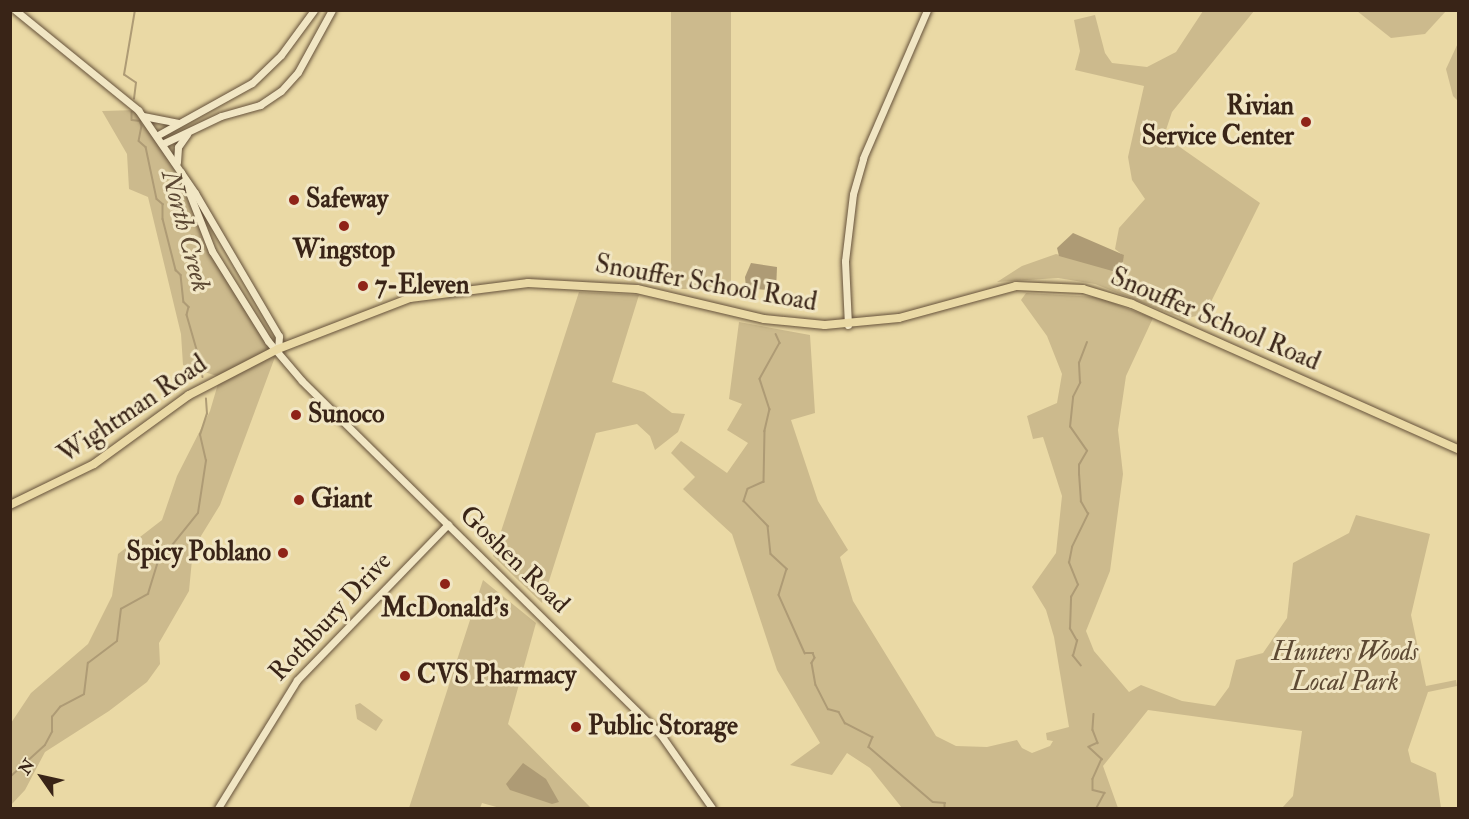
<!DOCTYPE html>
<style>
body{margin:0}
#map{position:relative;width:1469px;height:819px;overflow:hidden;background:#ead9a5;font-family:"IM FELL Double Pica",serif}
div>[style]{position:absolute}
.green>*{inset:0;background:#ccba8d;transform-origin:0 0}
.water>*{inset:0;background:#ae9b75}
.stream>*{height:1.5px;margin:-0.75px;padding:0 0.75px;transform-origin:0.75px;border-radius:0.75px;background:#ae9b75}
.roads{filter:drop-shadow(0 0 2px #65513a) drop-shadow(0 0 2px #65513a)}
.minor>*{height:7px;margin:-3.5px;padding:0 3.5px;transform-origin:3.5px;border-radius:3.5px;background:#f1e6c4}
.major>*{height:8px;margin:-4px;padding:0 4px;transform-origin:4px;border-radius:4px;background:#ead9a5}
.dots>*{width:16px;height:16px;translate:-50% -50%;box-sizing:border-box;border:3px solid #f1e6c4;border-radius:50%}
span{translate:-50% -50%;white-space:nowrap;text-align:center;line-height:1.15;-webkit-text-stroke:6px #f1e6c4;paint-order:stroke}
.poi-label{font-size:26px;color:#392417;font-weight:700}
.right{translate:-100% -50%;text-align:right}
.left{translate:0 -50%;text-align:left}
.street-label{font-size:26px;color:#392417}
.park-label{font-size:26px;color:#5e4a34;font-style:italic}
.water-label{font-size:27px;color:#5c4833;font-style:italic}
.frame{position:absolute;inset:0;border:12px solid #392417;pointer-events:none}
.north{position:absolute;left:12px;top:747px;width:60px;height:60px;-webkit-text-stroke:4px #f1e6c4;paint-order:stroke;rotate:304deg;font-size:16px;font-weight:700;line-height:24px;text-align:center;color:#392417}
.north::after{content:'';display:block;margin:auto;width:21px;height:27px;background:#392417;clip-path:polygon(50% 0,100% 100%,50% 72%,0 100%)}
</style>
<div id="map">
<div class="green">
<div style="left:671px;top:11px;width:60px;height:278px"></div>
<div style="clip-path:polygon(1203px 11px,1254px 11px,1172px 112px,1164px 136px,1260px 203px,1205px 314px,1183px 319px,1095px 284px,1058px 278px,997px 282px,1022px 266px,1056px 254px,1104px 266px,1124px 256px,1115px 249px,1119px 228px,1145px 199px,1132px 180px,1128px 157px,1144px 86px,1075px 70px,1080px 51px,1074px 20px,1095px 15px,1105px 53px,1112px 63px,1147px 67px,1176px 52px)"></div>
<div style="clip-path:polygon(1357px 11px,1446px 11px,1425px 34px,1391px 38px)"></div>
<div style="clip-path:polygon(1458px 43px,1458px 101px,1453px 96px,1446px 69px)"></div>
<div style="clip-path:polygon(138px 110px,177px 165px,196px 217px,254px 320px,278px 349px,220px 505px,193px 549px,189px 591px,159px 643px,160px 664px,147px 682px,109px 711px,45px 752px,25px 790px,11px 805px,11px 723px,31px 693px,88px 644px,112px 596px,118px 554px,162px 520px,177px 476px,210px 411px,220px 377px,183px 365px,181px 334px,148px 197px,129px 189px,127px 154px,102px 111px)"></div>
<div style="clip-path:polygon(579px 292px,639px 295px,612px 382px,644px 392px,672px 413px,685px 414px,678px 432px,655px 450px,650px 436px,637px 424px,596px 433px,542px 603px,493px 556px)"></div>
<div style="clip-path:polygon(1026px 293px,1097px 297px,1153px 318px,1126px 376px,1118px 430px,1123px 474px,1110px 571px,1086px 631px,1094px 651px,1129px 692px,1141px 685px,1182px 701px,1215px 706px,1229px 687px,1236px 660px,1263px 653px,1287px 618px,1293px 563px,1349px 533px,1356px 515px,1430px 534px,1411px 615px,1426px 686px,1456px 680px,1457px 686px,1428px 692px,1408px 750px,1411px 762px,1436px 773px,1441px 808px,1282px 808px,1293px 796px,1302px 731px,1148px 710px,1103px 766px,1118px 808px,902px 808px,870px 768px,847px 753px,832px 775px,790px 765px,820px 743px,777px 670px,732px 534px,683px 489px,695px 477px,671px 453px,681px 441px,727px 473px,748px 443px,727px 430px,742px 404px,729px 399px,739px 322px,810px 335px,815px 413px,791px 420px,818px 501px,848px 550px,840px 557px,853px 601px,936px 736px,956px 746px,987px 747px,1017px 740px,1022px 748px,1032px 753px,1050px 746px,1053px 741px,1047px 740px,1046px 733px,1069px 727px,1054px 637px,1046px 610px,1032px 587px,1056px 553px,1062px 496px,1043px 437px,1033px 439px,1027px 416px,1057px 403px,1062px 374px,1047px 336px,1021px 300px)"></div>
<div style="clip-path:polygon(483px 580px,536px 623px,508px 724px,591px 808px,500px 808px,482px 803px,480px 808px,409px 808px)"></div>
<div style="clip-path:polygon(360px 703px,383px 720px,376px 731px,357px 719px,355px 705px)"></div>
</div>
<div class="water">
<div style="clip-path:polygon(1073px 233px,1124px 255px,1122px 267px,1116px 272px,1059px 256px,1057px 248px)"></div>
<div style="clip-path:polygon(751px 263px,777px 267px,776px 291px,746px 288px,745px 277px)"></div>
<div style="clip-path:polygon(523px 763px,546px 779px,559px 802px,552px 804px,510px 790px,506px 784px)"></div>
</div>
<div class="stream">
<div style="left:134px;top:99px;width:16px;rotate:-83deg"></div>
<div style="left:136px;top:83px;width:14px;rotate:-146deg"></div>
<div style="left:124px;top:75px;width:66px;rotate:-80.4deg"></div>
<div style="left:132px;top:112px;width:8px;rotate:90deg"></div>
<div style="left:132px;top:120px;width:8px;rotate:7deg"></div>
<div style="left:140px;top:121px;width:5px;rotate:68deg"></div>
<div style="left:142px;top:126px;width:15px;rotate:101deg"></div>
<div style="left:139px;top:141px;width:9px;rotate:41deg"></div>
<div style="left:146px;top:147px;width:53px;rotate:78.1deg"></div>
<div style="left:157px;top:199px;width:8px;rotate:40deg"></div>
<div style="left:163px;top:204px;width:15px;rotate:90deg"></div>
<div style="left:163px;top:219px;width:53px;rotate:75.7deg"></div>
<div style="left:176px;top:270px;width:7px;rotate:45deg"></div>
<div style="left:181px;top:275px;width:27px;rotate:84deg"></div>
<div style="left:184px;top:302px;width:7px;rotate:45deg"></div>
<div style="left:189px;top:307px;width:8px;rotate:104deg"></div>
<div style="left:187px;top:315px;width:54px;rotate:73.9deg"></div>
<div style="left:776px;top:334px;width:10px;rotate:66deg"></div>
<div style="left:780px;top:343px;width:41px;rotate:119.1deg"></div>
<div style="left:760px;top:379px;width:32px;rotate:72deg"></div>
<div style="left:770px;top:409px;width:23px;rotate:103deg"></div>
<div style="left:765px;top:431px;width:51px;rotate:91.1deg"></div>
<div style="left:764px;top:482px;width:17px;rotate:156deg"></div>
<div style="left:748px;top:489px;width:13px;rotate:108deg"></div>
<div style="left:744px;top:501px;width:35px;rotate:46deg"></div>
<div style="left:768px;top:526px;width:28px;rotate:84deg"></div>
<div style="left:771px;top:554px;width:22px;rotate:43deg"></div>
<div style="left:787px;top:569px;width:27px;rotate:107deg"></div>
<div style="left:779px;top:595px;width:64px;rotate:65.9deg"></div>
<div style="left:805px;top:653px;width:8px"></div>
<div style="left:813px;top:653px;width:5px;rotate:68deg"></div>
<div style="left:815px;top:658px;width:6px;rotate:121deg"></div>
<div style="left:812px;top:663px;width:22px;rotate:80deg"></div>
<div style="left:816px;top:685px;width:27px;rotate:63deg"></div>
<div style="left:828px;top:709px;width:11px;rotate:15deg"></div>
<div style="left:839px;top:712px;width:13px;rotate:61deg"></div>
<div style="left:845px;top:723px;width:31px;rotate:27deg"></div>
<div style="left:873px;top:737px;width:11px;rotate:112deg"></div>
<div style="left:869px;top:747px;width:84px;rotate:40.7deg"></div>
<div style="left:933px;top:802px;width:12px;rotate:5deg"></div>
<div style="left:945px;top:803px;width:5px;rotate:90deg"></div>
<div style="left:202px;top:372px;width:5px;rotate:79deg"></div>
<div style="left:1081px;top:666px;width:13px;rotate:-129deg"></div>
<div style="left:1073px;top:656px;width:16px;rotate:-75deg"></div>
<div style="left:1077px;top:641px;width:14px;rotate:-120deg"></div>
<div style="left:1070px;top:629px;width:32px;rotate:-88deg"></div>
<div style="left:1071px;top:597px;width:14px;rotate:-60deg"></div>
<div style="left:1078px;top:585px;width:24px;rotate:-112deg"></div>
<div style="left:1069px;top:563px;width:16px;rotate:-79deg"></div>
<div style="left:1072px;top:547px;width:37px;rotate:-64deg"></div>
<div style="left:1088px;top:514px;width:14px;rotate:-120deg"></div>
<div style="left:1081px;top:502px;width:27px;rotate:-94deg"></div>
<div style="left:1079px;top:475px;width:10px;rotate:-90deg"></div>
<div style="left:1079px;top:465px;width:16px;rotate:-60deg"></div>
<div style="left:1087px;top:451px;width:29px;rotate:-125deg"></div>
<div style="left:1070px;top:427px;width:30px;rotate:-84deg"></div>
<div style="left:1073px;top:397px;width:16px;rotate:-63deg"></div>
<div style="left:1080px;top:383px;width:20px;rotate:-93deg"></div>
<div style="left:1079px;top:363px;width:22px;rotate:-69deg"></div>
<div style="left:1094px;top:714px;width:16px;rotate:94deg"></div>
<div style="left:1093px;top:730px;width:14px;rotate:69deg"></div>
<div style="left:1098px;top:743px;width:10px;rotate:156deg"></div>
<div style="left:1089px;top:747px;width:18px;rotate:43deg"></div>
<div style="left:1102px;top:759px;width:22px;rotate:114deg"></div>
<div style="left:1093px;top:779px;width:11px;rotate:90deg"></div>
<div style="left:1093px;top:790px;width:12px;rotate:14deg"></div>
<div style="left:1105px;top:793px;width:17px;rotate:118deg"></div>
<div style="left:10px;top:777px;width:47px;rotate:-42.4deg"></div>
<div style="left:45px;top:745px;width:15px;rotate:-62deg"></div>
<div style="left:52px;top:732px;width:15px;rotate:-90deg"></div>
<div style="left:52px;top:717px;width:13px;rotate:-51deg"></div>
<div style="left:60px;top:707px;width:27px;rotate:-28deg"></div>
<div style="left:84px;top:694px;width:31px;rotate:-83deg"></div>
<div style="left:88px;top:663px;width:36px;rotate:-37deg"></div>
<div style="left:117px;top:641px;width:32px;rotate:-83deg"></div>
<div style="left:121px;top:609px;width:31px;rotate:-29deg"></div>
<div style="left:148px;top:594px;width:31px;rotate:-73deg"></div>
<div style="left:157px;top:564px;width:65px;rotate:-51.2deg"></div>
<div style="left:198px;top:513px;width:53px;rotate:-81.3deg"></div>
<div style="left:206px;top:461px;width:27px;rotate:-103deg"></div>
<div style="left:200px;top:435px;width:22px;rotate:-72deg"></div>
<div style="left:207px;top:414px;width:15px;rotate:-94deg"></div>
</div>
<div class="roads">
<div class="minor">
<div style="left:15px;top:10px;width:159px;rotate:39.1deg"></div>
<div style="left:138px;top:110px;width:101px;rotate:55.5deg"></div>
<div style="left:195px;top:193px;width:166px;rotate:59.6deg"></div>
<div style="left:279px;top:336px;width:13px;rotate:94deg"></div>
<div style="left:143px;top:116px;width:36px;rotate:11deg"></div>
<div style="left:158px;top:135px;width:107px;rotate:-29deg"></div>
<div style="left:252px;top:83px;width:40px;rotate:-44deg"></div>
<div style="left:281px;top:55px;width:56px;rotate:-53.7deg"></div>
<div style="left:162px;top:144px;width:65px;rotate:-25.4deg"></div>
<div style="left:221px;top:116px;width:41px;rotate:-15.8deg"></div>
<div style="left:260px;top:105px;width:25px;rotate:-34deg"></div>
<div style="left:281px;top:91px;width:25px;rotate:-48deg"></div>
<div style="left:298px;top:72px;width:71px;rotate:-61.3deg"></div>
<div style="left:177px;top:162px;width:15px;rotate:-86deg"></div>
<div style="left:178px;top:147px;width:16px;rotate:-55deg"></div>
<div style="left:181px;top:172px;width:85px;rotate:68.6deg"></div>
<div style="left:212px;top:251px;width:106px;rotate:58.1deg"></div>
<div style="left:268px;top:341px;width:52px;rotate:49.6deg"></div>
<div style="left:302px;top:381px;width:504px;rotate:44.6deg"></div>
<div style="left:661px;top:735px;width:89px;rotate:55.1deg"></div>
<div style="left:848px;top:325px;width:64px;rotate:-92.7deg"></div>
<div style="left:845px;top:261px;width:67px;rotate:-83.2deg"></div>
<div style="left:853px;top:194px;width:37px;rotate:-74deg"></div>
<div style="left:863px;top:158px;width:161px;rotate:-66.6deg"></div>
<div style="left:218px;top:808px;width:150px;rotate:-58.3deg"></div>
<div style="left:297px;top:680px;width:217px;rotate:-45.9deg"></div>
</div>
<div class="major">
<div style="left:10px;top:505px;width:93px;rotate:-26deg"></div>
<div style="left:94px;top:464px;width:117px;rotate:-36deg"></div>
<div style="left:189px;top:395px;width:100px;rotate:-27.3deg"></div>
<div style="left:278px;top:349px;width:142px;rotate:-21.1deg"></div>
<div style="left:410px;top:298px;width:119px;rotate:-7.2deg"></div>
<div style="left:528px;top:283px;width:109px;rotate:3.2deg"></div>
<div style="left:637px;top:289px;width:130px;rotate:13.3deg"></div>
<div style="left:764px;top:319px;width:61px;rotate:5.6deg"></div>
<div style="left:825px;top:325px;width:74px;rotate:-5.4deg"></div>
<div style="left:899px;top:318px;width:121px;rotate:-15.3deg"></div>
<div style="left:1016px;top:286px;width:67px;rotate:2.6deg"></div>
<div style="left:1083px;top:289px;width:51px;rotate:17deg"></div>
<div style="left:1132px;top:304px;width:357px;rotate:24deg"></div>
</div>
</div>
<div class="dots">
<div style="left:1306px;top:122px;background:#8f2418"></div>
<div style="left:294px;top:200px;background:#8f2418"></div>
<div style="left:344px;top:226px;background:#8f2418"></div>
<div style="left:363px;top:286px;background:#8f2418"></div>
<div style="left:296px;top:415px;background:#8f2418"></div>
<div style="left:299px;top:500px;background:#8f2418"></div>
<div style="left:283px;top:553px;background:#8f2418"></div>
<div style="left:445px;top:584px;background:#8f2418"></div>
<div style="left:405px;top:676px;background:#8f2418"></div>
<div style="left:576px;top:727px;background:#8f2418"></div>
</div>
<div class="poi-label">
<span class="right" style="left:1294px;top:122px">Rivian<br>Service Center</span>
<span class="left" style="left:306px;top:200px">Safeway</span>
<span style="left:344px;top:251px">Wingstop</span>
<span class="left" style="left:375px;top:286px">7-Eleven</span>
<span class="left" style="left:308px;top:415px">Sunoco</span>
<span class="left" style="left:311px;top:500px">Giant</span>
<span class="right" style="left:271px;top:553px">Spicy Poblano</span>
<span style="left:445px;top:609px">McDonald's</span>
<span class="left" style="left:417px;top:676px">CVS Pharmacy</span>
<span class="left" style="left:588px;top:727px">Public Storage</span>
</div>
<div class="street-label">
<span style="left:706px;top:284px;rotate:10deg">Snouffer School Road</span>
<span style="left:1215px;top:320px;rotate:23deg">Snouffer School Road</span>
<span style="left:133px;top:410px;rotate:-34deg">Wightman Road</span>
<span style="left:514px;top:560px;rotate:44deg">Goshen Road</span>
<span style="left:331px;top:617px;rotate:-47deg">Rothbury Drive</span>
</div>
<div class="park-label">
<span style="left:1345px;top:668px">Hunters Woods<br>Local Park</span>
</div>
<div class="water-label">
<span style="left:186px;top:231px;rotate:75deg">North Creek</span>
</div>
<div class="frame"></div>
<div class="north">N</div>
</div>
